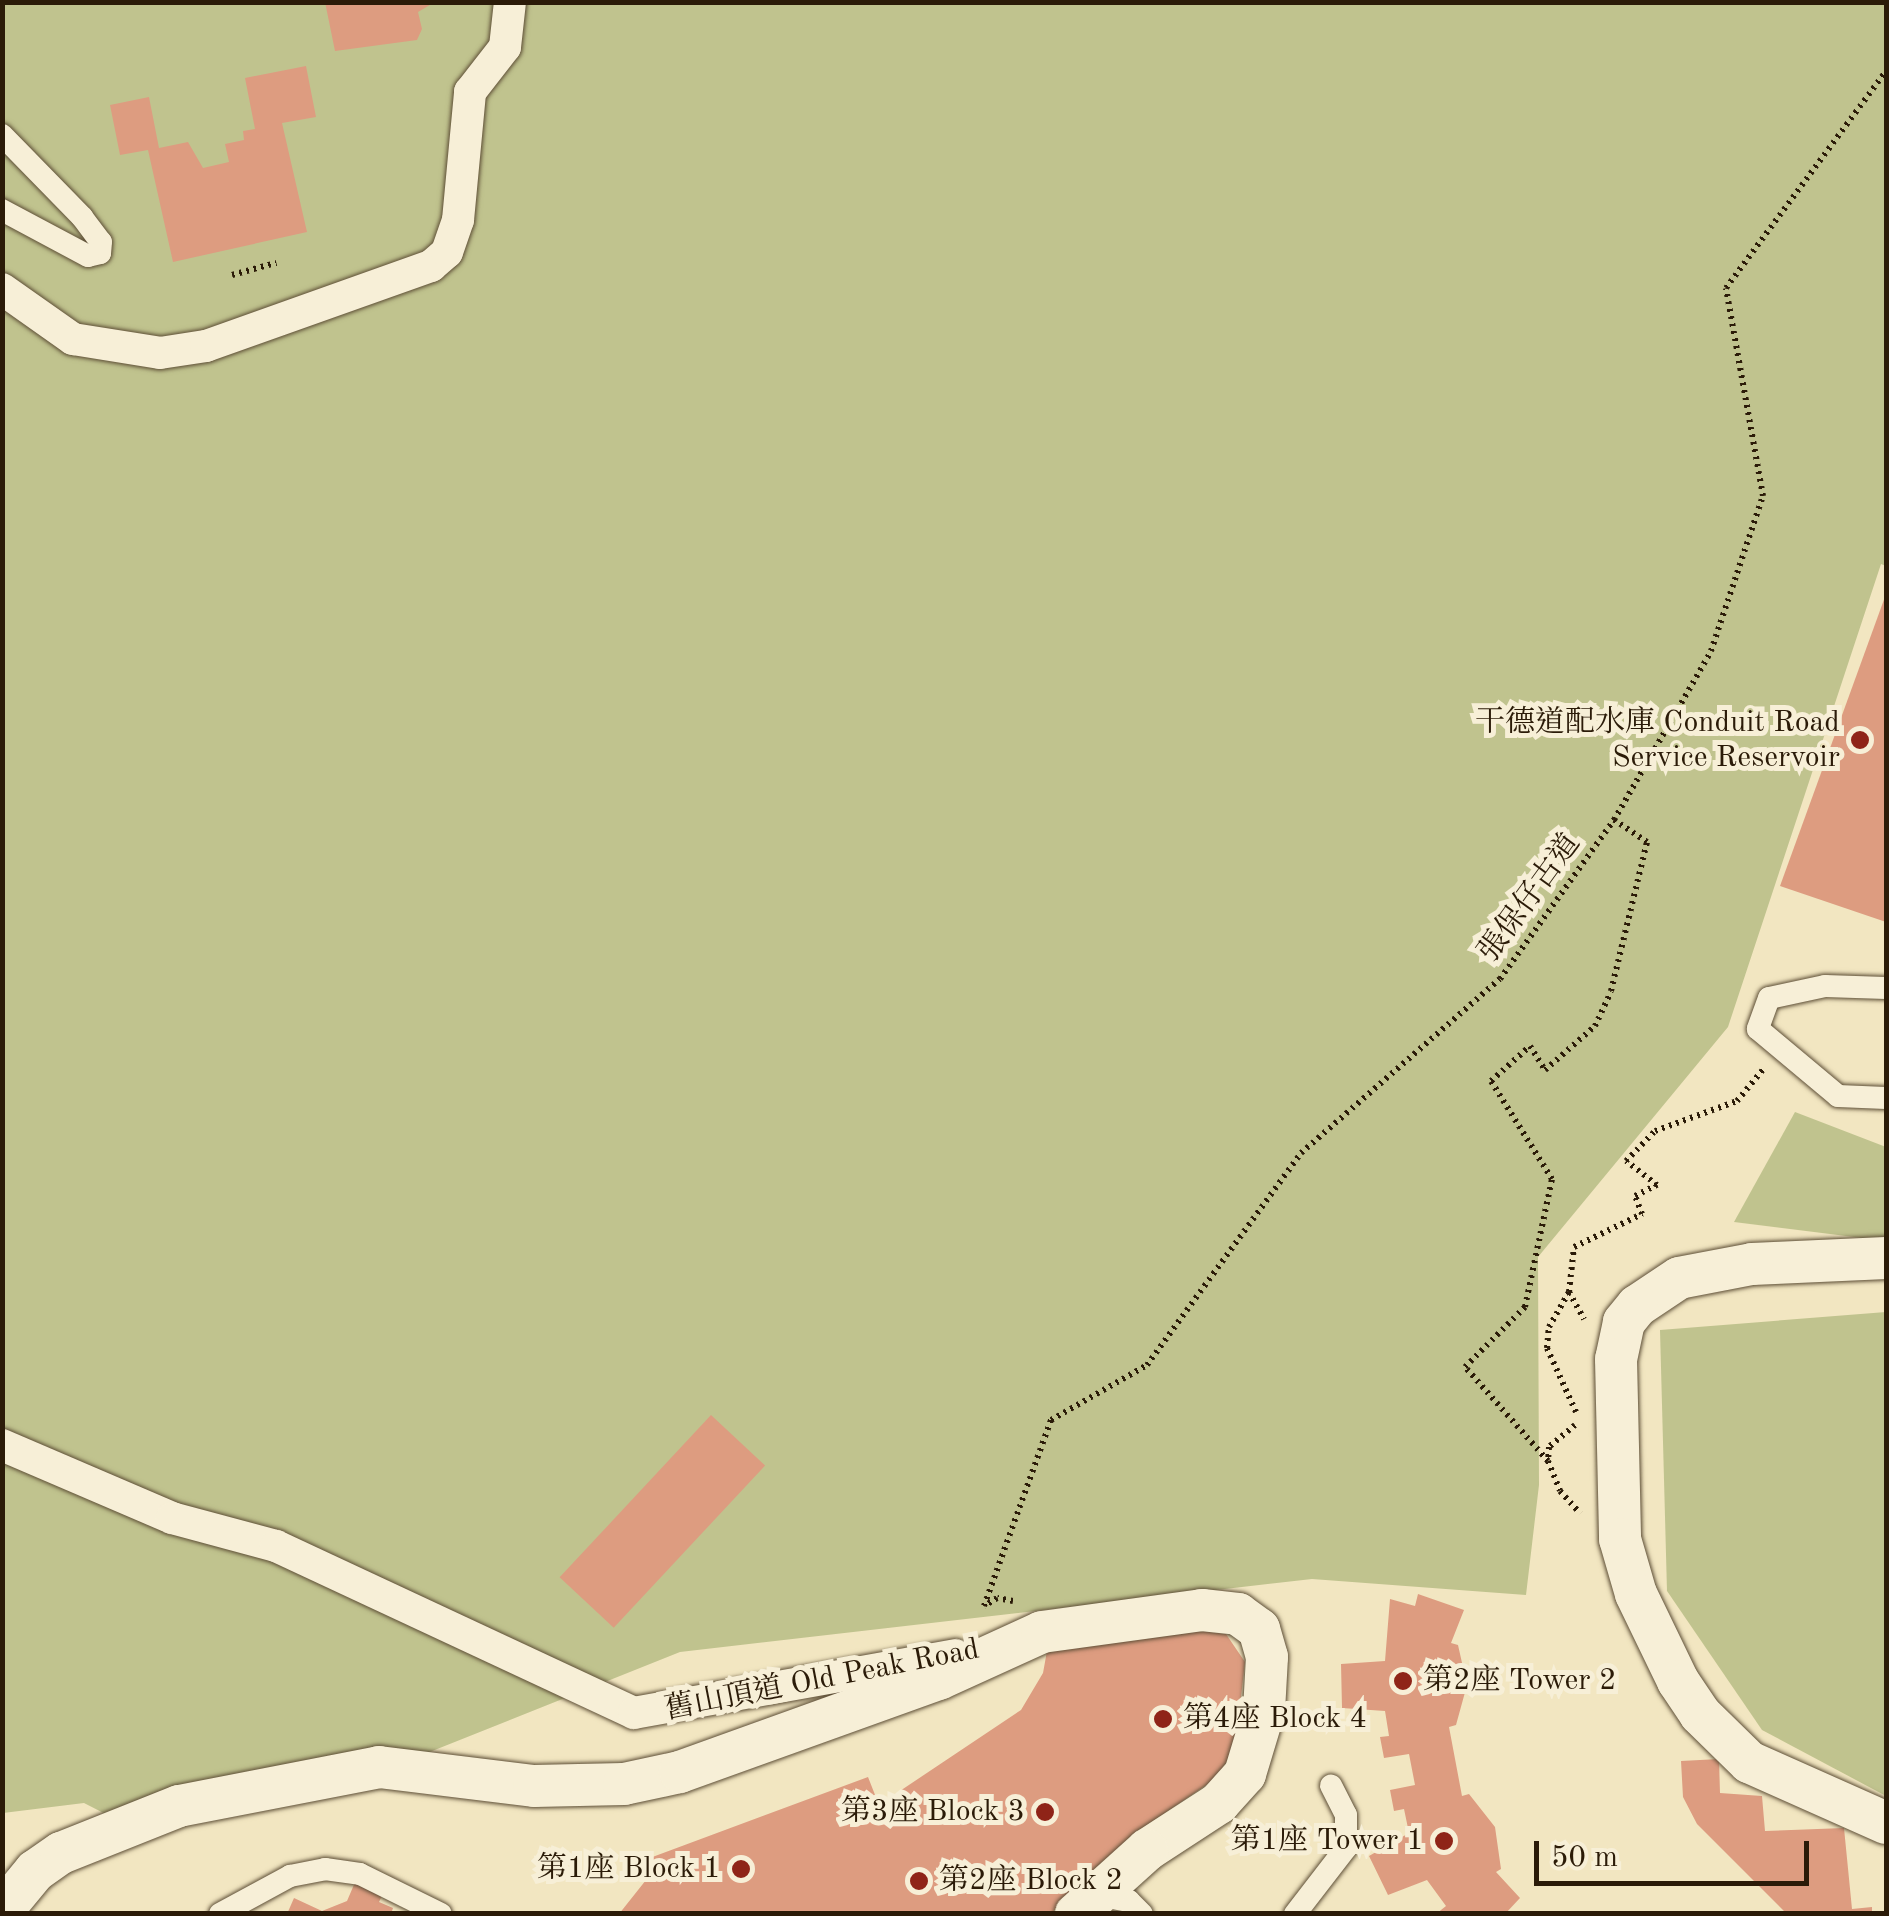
<!DOCTYPE html>
<meta charset="utf-8">
<style>
body{margin:0}
#map{position:relative;width:1889px;height:1916px;overflow:hidden;background:#f2e6c1;font-family:"Old Standard TT","Noto Serif TC",serif}
div>[style]{position:absolute}
.green>*{inset:0;background:#c0c38e}
.building>*{inset:0;background:#dd9c80;transform-origin:0 0}
.path>*{height:6px;margin-top:-3px;transform-origin:0;background:repeating-linear-gradient(90deg,#2b1b08 0 2.5px,transparent 0 7.5px)}
.roads{filter:drop-shadow(0 0 2px #5d4e36) drop-shadow(0 0 2px #5d4e36)}
.service>*{height:22px;margin:-11px;padding:0 11px;transform-origin:11px;border-radius:11px;background:#f7efd7}
.pedestrian>*{height:32px;margin:-16px;padding:0 16px;transform-origin:16px;border-radius:16px;background:#f7efd7}
.minor>*{height:42px;margin:-21px;padding:0 21px;transform-origin:21px;border-radius:21px;background:#f7efd7}
.dots>*{width:28px;height:28px;translate:-50% -50%;box-sizing:border-box;border:5px solid #f7efd7;border-radius:50%}
span{translate:-50% -50%;white-space:nowrap;text-align:center;line-height:1.15;-webkit-text-stroke:10px #f7efd7;paint-order:stroke}
.poi-label{font-size:30px;color:#2b1b08}
.right{translate:-100% -50%;text-align:right}
.left{translate:0 -50%;text-align:left}
.street-label{font-size:30px;color:#2b1b08}
.frame{position:absolute;inset:0;border:5px solid #2b1b08;pointer-events:none}
.scale{position:absolute;left:1534px;top:1841px;width:275px;height:45px;box-sizing:border-box;border:5px solid #2b1b08;border-top:0;padding-left:12px;font-size:30px;line-height:35px;white-space:nowrap;color:#2b1b08;-webkit-text-stroke:8px #f7efd7;paint-order:stroke}
</style>
<div id="map">
<div class="green">
<div style="clip-path:polygon(2px 3px,1886px 3px,1886px 566px,1881px 564px,1728px 1027px,1538px 1257px,1539px 1485px,1526px 1595px,1312px 1579px,680px 1652px,392px 1767px,131px 1827px,84px 1803px,3px 1813px)"></div>
<div style="clip-path:polygon(1795px 1112px,1886px 1147px,1886px 1241px,1734px 1222px)"></div>
<div style="clip-path:polygon(1886px 1312px,1886px 1796px,1762px 1730px,1667px 1591px,1660px 1330px)"></div>
</div>
<div class="building">
<div style="clip-path:polygon(325px 2px,435px 2px,418px 12px,422px 29px,417px 40px,335px 51px)"></div>
<div style="clip-path:polygon(306px 66px,316px 117px,282px 123px,307px 232px,173px 262px,148px 150px,120px 155px,110px 105px,149px 97px,159px 148px,188px 142px,203px 168px,229px 162px,225px 144px,244px 140px,243px 131px,255px 129px,245px 78px)"></div>
<div style="clip-path:polygon(1886px 594px,1886px 922px,1780px 886px)"></div>
<div style="left:711px;top:1415px;width:74px;height:222px;rotate:43deg"></div>
<div style="clip-path:polygon(1418px 1594px,1464px 1610px,1451px 1643px,1458px 1645px,1467px 1685px,1456px 1725px,1449px 1727px,1462px 1796px,1469px 1794px,1495px 1827px,1501px 1869px,1496px 1872px,1520px 1898px,1505px 1914px,1436px 1914px,1446px 1906px,1427px 1880px,1388px 1895px,1369px 1856px,1409px 1833px,1404px 1809px,1394px 1811px,1390px 1790px,1415px 1785px,1409px 1754px,1384px 1758px,1380px 1737px,1389px 1736px,1385px 1711px,1342px 1708px,1341px 1664px,1385px 1661px,1390px 1599px,1415px 1606px)"></div>
<div style="clip-path:polygon(1203px 1631px,1226px 1634px,1245px 1662px,1235px 1749px,1215px 1779px,1146px 1826px,1050px 1914px,619px 1914px,646px 1880px,639px 1862px,868px 1777px,879px 1805px,1021px 1710px,1043px 1673px,1047px 1651px)"></div>
<div style="clip-path:polygon(1719px 1759px,1720px 1793px,1762px 1796px,1765px 1831px,1844px 1828px,1852px 1909px,1872px 1907px,1872px 1914px,1787px 1914px,1697px 1824px,1683px 1797px,1681px 1761px)"></div>
<div style="clip-path:polygon(359px 1873px,387px 1885px,379px 1902px,393px 1908px,391px 1914px,287px 1914px,294px 1898px,322px 1911px,347px 1901px)"></div>
</div>
<div class="path">
<div style="left:232px;top:275px;width:46px;rotate:-15.3deg"></div>
<div style="left:1569px;top:1292px;width:31px;rotate:61deg"></div>
<div style="left:1576px;top:1412px;width:70px;rotate:-114.4deg"></div>
<div style="left:1547px;top:1348px;width:21px;rotate:-85deg"></div>
<div style="left:1549px;top:1327px;width:40px;rotate:-60.3deg"></div>
<div style="left:1569px;top:1292px;width:45px;rotate:-83.7deg"></div>
<div style="left:1574px;top:1247px;width:76px;rotate:-25.9deg"></div>
<div style="left:1642px;top:1214px;width:19px;rotate:-111deg"></div>
<div style="left:1635px;top:1196px;width:25px;rotate:-27deg"></div>
<div style="left:1657px;top:1185px;width:39px;rotate:-142deg"></div>
<div style="left:1626px;top:1161px;width:42px;rotate:-46deg"></div>
<div style="left:1655px;top:1131px;width:87px;rotate:-20.1deg"></div>
<div style="left:1737px;top:1101px;width:44px;rotate:-50.5deg"></div>
<div style="left:1575px;top:1425px;width:34px;rotate:140deg"></div>
<div style="left:1549px;top:1447px;width:14px;rotate:94deg"></div>
<div style="left:1548px;top:1461px;width:32px;rotate:68deg"></div>
<div style="left:1560px;top:1491px;width:30px;rotate:48deg"></div>
<div style="left:1548px;top:1461px;width:125px;rotate:-131.4deg"></div>
<div style="left:1465px;top:1367px;width:85px;rotate:-45deg"></div>
<div style="left:1525px;top:1307px;width:131px;rotate:-78.1deg"></div>
<div style="left:1552px;top:1179px;width:115px;rotate:-121.9deg"></div>
<div style="left:1491px;top:1081px;width:52px;rotate:-41.9deg"></div>
<div style="left:1530px;top:1046px;width:28px;rotate:58deg"></div>
<div style="left:1545px;top:1070px;width:67px;rotate:-41.3deg"></div>
<div style="left:1595px;top:1026px;width:38px;rotate:-65deg"></div>
<div style="left:1611px;top:991px;width:153px;rotate:-76.4deg"></div>
<div style="left:1647px;top:842px;width:40px;rotate:-146deg"></div>
<div style="left:1013px;top:1601px;width:16px;rotate:-169deg"></div>
<div style="left:997px;top:1598px;width:15px;rotate:148deg"></div>
<div style="left:984px;top:1606px;width:198px;rotate:-70.2deg"></div>
<div style="left:1051px;top:1420px;width:111px;rotate:-29.8deg"></div>
<div style="left:1147px;top:1365px;width:262px;rotate:-54deg"></div>
<div style="left:1301px;top:1153px;width:264px;rotate:-41.2deg"></div>
<div style="left:1500px;top:979px;width:196px;rotate:-54.4deg"></div>
<div style="left:1614px;top:820px;width:195px;rotate:-60.1deg"></div>
<div style="left:1711px;top:651px;width:163px;rotate:-71.5deg"></div>
<div style="left:1763px;top:496px;width:211px;rotate:-100.1deg"></div>
<div style="left:1726px;top:288px;width:270px;rotate:-53.6deg"></div>
</div>
<div class="roads">
<div class="service">
<div style="left:2px;top:135px;width:115px;rotate:45.7deg"></div>
<div style="left:82px;top:217px;width:31px;rotate:53deg"></div>
<div style="left:101px;top:242px;width:11px;rotate:95deg"></div>
<div style="left:100px;top:253px;width:12px;rotate:166deg"></div>
<div style="left:88px;top:256px;width:98px;rotate:-151.9deg"></div>
<div style="left:1886px;top:988px;width:61px;rotate:-178.1deg"></div>
<div style="left:1825px;top:986px;width:57px;rotate:167.9deg"></div>
<div style="left:1769px;top:998px;width:33px;rotate:110deg"></div>
<div style="left:1758px;top:1029px;width:104px;rotate:39.9deg"></div>
<div style="left:1838px;top:1096px;width:48px;rotate:2.4deg"></div>
<div style="left:1097px;top:1895px;width:33px;rotate:11deg"></div>
<div style="left:1129px;top:1901px;width:18px;rotate:45deg"></div>
<div style="left:220px;top:1914px;width:80px;rotate:-28.5deg"></div>
<div style="left:290px;top:1876px;width:36px;rotate:-11deg"></div>
<div style="left:325px;top:1869px;width:35px;rotate:8deg"></div>
<div style="left:360px;top:1874px;width:90px;rotate:26.3deg"></div>
<div style="left:1295px;top:1914px;width:83px;rotate:-52.3deg"></div>
<div style="left:1346px;top:1848px;width:33px;rotate:-90deg"></div>
<div style="left:1346px;top:1815px;width:33px;rotate:-117deg"></div>
</div>
<div class="pedestrian">
<div style="left:2px;top:289px;width:87px;rotate:35.2deg"></div>
<div style="left:73px;top:339px;width:88px;rotate:9.1deg"></div>
<div style="left:160px;top:353px;width:47px;rotate:-8.7deg"></div>
<div style="left:206px;top:346px;width:239px;rotate:-19.6deg"></div>
<div style="left:431px;top:266px;width:21px;rotate:-41deg"></div>
<div style="left:447px;top:252px;width:34px;rotate:-71deg"></div>
<div style="left:458px;top:220px;width:129px;rotate:-84.6deg"></div>
<div style="left:470px;top:92px;width:57px;rotate:-52.1deg"></div>
<div style="left:505px;top:47px;width:45px;rotate:-83.7deg"></div>
<div style="left:2px;top:1445px;width:185px;rotate:23.2deg"></div>
<div style="left:172px;top:1518px;width:108px;rotate:15.1deg"></div>
<div style="left:276px;top:1546px;width:395px;rotate:25deg"></div>
<div style="left:634px;top:1713px;width:327px;rotate:-10.2deg"></div>
</div>
<div class="minor">
<div style="left:1886px;top:1258px;width:134px;rotate:177.4deg"></div>
<div style="left:1752px;top:1264px;width:74px;rotate:169.1deg"></div>
<div style="left:1679px;top:1278px;width:50px;rotate:146.3deg"></div>
<div style="left:1637px;top:1306px;width:21px;rotate:129deg"></div>
<div style="left:1624px;top:1322px;width:38px;rotate:102deg"></div>
<div style="left:1616px;top:1359px;width:180px;rotate:88.7deg"></div>
<div style="left:1620px;top:1539px;width:57px;rotate:73.8deg"></div>
<div style="left:1636px;top:1594px;width:97px;rotate:64.2deg"></div>
<div style="left:1678px;top:1681px;width:40px;rotate:56deg"></div>
<div style="left:1700px;top:1714px;width:69px;rotate:44.4deg"></div>
<div style="left:1749px;top:1762px;width:150px;rotate:24deg"></div>
<div style="left:2px;top:1911px;width:52px;rotate:-50.5deg"></div>
<div style="left:35px;top:1871px;width:32px;rotate:-35deg"></div>
<div style="left:61px;top:1853px;width:127px;rotate:-21.7deg"></div>
<div style="left:179px;top:1806px;width:204px;rotate:-11deg"></div>
<div style="left:379px;top:1767px;width:156px;rotate:7deg"></div>
<div style="left:534px;top:1786px;width:90px;rotate:-1.3deg"></div>
<div style="left:624px;top:1784px;width:57px;rotate:-12.1deg"></div>
<div style="left:680px;top:1772px;width:275px;rotate:-19.8deg"></div>
<div style="left:939px;top:1679px;width:113px;rotate:-24.5deg"></div>
<div style="left:1042px;top:1632px;width:162px;rotate:-7.8deg"></div>
<div style="left:1202px;top:1610px;width:36px;rotate:6deg"></div>
<div style="left:1238px;top:1614px;width:26px;rotate:36deg"></div>
<div style="left:1259px;top:1629px;width:29px;rotate:74deg"></div>
<div style="left:1267px;top:1657px;width:54px;rotate:93.2deg"></div>
<div style="left:1264px;top:1711px;width:66px;rotate:106.8deg"></div>
<div style="left:1245px;top:1774px;width:39px;rotate:132deg"></div>
<div style="left:1219px;top:1803px;width:86px;rotate:146.9deg"></div>
<div style="left:1147px;top:1850px;width:96px;rotate:138deg"></div>
</div>
</div>
<div class="dots">
<div style="left:1860px;top:740px;background:#8f2418"></div>
<div style="left:1403px;top:1681px;background:#8f2418"></div>
<div style="left:1163px;top:1719px;background:#8f2418"></div>
<div style="left:1045px;top:1812px;background:#8f2418"></div>
<div style="left:1444px;top:1841px;background:#8f2418"></div>
<div style="left:741px;top:1869px;background:#8f2418"></div>
<div style="left:919px;top:1881px;background:#8f2418"></div>
</div>
<div class="poi-label">
<span class="right" style="left:1840px;top:740px">干德道配水庫 Conduit Road<br>Service Reservoir</span>
<span class="left" style="left:1423px;top:1681px">第2座 Tower 2</span>
<span class="left" style="left:1183px;top:1719px">第4座 Block 4</span>
<span class="right" style="left:1025px;top:1812px">第3座 Block 3</span>
<span class="right" style="left:1424px;top:1841px">第1座 Tower 1</span>
<span class="right" style="left:721px;top:1869px">第1座 Block 1</span>
<span class="left" style="left:939px;top:1881px">第2座 Block 2</span>
</div>
<div class="street-label">
<span style="left:1530px;top:898px;rotate:-54deg">張保仔古道</span>
<span style="left:822px;top:1680px;rotate:-11deg">舊山頂道 Old Peak Road</span>
</div>
<div class="frame"></div>
<div class="scale">50 m</div>
</div>
